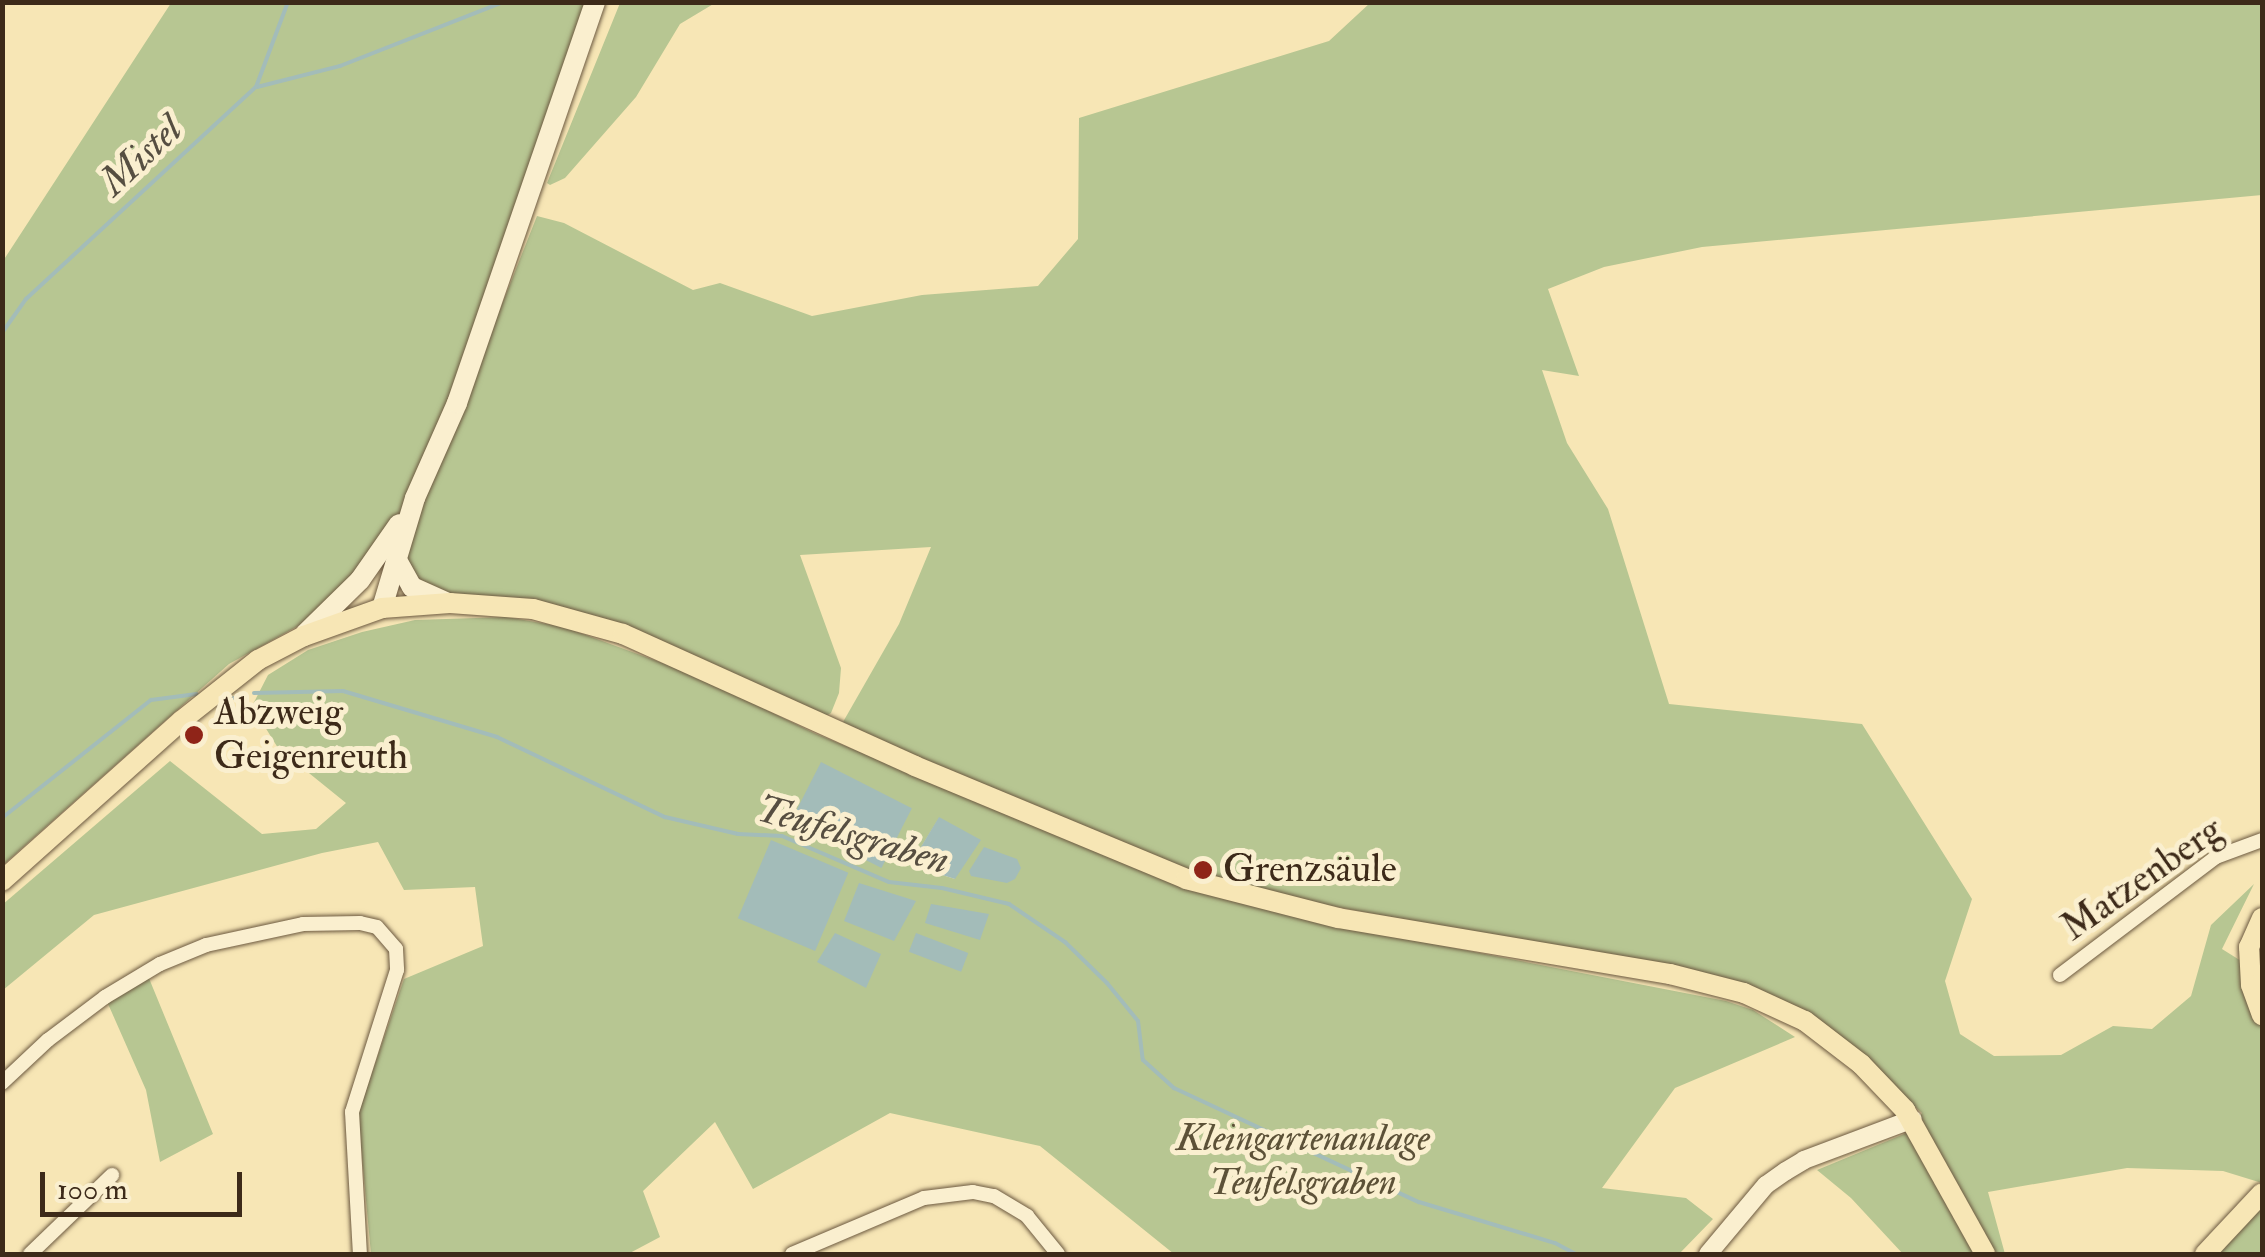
<!DOCTYPE html>
<meta charset="utf-8">
<style>
body{margin:0}
#map{position:relative;width:2265px;height:1257px;overflow:hidden;background:#f7e6b5;font-family:"IM FELL Double Pica",serif}
div>[style]{position:absolute}
.green>*{inset:0;background:#b7c692}
.water>*{inset:0;background:#a3bcb9;transform-origin:0 0}
.stream>*{height:4px;margin:-2px;padding:0 2px;transform-origin:2px;border-radius:2px;background:#a3bcb9}
.roads{filter:drop-shadow(0 0 2px #6c5940) drop-shadow(0 0 2px #6c5940)}
.minor>*{height:14px;margin:-7px;padding:0 7px;transform-origin:7px;border-radius:7px;background:#faefcf}
.tertiary>*{height:18px;margin:-9px;padding:0 9px;transform-origin:9px;border-radius:9px;background:#faefcf}
.secondary>*{height:20px;margin:-10px;padding:0 10px;transform-origin:10px;border-radius:10px;background:#faefcf}
.primary>*{height:20px;margin:-10px;padding:0 10px;transform-origin:10px;border-radius:10px;background:#f7e6b5}
.dots>*{width:28px;height:28px;translate:-50% -50%;box-sizing:border-box;border:5px solid #faefcf;border-radius:50%}
span{translate:-50% -50%;white-space:nowrap;text-align:center;line-height:1.15;-webkit-text-stroke:10px #faefcf;paint-order:stroke}
.poi-label{font-size:38px;color:#3d2a19}
.left{translate:0 -50%;text-align:left}
.street-label{font-size:38px;color:#3d2a19}
.park-label{font-size:38px;color:#5c5137;font-style:italic}
.water-label{font-size:40px;color:#564e41;font-style:italic}
.frame{position:absolute;inset:0;border:5px solid #3d2a19;pointer-events:none}
.scale{position:absolute;left:40px;top:1172px;width:202px;height:45px;box-sizing:border-box;border:5px solid #3d2a19;border-top:0;padding-left:12px;font-size:30px;line-height:35px;white-space:nowrap;color:#3d2a19;-webkit-text-stroke:8px #faefcf;paint-order:stroke}
</style>
<div id="map">
<div class="green">
<div style="clip-path:polygon(171px 3px,589px 3px,483px 310px,407px 501px,382px 543px,307px 621px,229px 664px,3px 865px,3px 261px)"></div>
<div style="clip-path:polygon(620px 3px,715px 3px,680px 24px,636px 97px,565px 178px,550px 185px,547px 183px)"></div>
<div style="clip-path:polygon(1370px 3px,2262px 3px,2262px 195px,1702px 247px,1604px 267px,1548px 289px,1579px 376px,1542px 370px,1567px 443px,1608px 509px,1669px 704px,1862px 724px,1972px 899px,1945px 981px,1960px 1034px,1994px 1056px,2061px 1055px,2113px 1026px,2152px 1029px,2191px 996px,2211px 925px,2254px 884px,2222px 949px,2262px 974px,2262px 1183px,2223px 1171px,2127px 1168px,1988px 1192px,2005px 1254px,1903px 1254px,1851px 1198px,1817px 1170px,1909px 1132px,1922px 1113px,1824px 1025px,1689px 972px,1310px 902px,1171px 868px,941px 770px,843px 722px,899px 624px,931px 547px,800px 555px,841px 668px,839px 693px,831px 713px,824px 717px,650px 637px,438px 594px,418px 585px,405px 559px,407px 544px,537px 216px,564px 223px,693px 290px,720px 283px,812px 316px,922px 295px,1038px 286px,1078px 239px,1079px 118px,1329px 41px)"></div>
<div style="clip-path:polygon(evenodd,507px 617px,564px 627px,695px 675px,814px 733px,1181px 885px,1315px 921px,1726px 1001px,1753px 1010px,1795px 1037px,1675px 1088px,1602px 1188px,1686px 1198px,1713px 1219px,1679px 1254px,1174px 1254px,1040px 1146px,890px 1113px,753px 1189px,715px 1122px,643px 1191px,660px 1237px,628px 1254px,371px 1254px,358px 1114px,404px 979px,483px 946px,475px 887px,404px 890px,378px 842px,322px 853px,94px 915px,3px 990px,2px 905px,170px 761px,262px 834px,316px 829px,346px 803px,278px 748px,252px 706px,268px 675px,308px 650px,362px 632px,415px 620px,507px 617px,939px 818px,955px 879px,910px 865px,939px 818px)"></div>
<div style="clip-path:polygon(146px 971px,213px 1134px,160px 1162px,146px 1090px,105px 997px)"></div>
<div style="clip-path:polygon(2262px 1201px,2262px 1254px,2212px 1254px)"></div>
</div>
<div class="water">
<div style="left:821px;top:762px;width:102px;height:67px;rotate:27deg"></div>
<div style="clip-path:polygon(939px 817px,981px 840px,955px 879px,910px 865px)"></div>
<div style="left:771px;top:840px;width:84px;height:85px;rotate:23deg"></div>
<div style="clip-path:polygon(984px 847px,1017px 859px,1021px 868px,1015px 879px,1007px 883px,971px 876px,969px 871px)"></div>
<div style="clip-path:polygon(859px 883px,916px 901px,894px 941px,844px 921px)"></div>
<div style="clip-path:polygon(931px 904px,989px 914px,980px 940px,925px 923px)"></div>
<div style="clip-path:polygon(835px 933px,881px 954px,866px 988px,817px 962px)"></div>
<div style="left:916px;top:933px;width:56px;height:20px;rotate:21deg"></div>
</div>
<div class="stream">
<div style="left:257px;top:87px;width:86px;rotate:-14.2deg"></div>
<div style="left:340px;top:66px;width:175px;rotate:-21.4deg"></div>
<div style="left:2px;top:333px;width:42px;rotate:-54.8deg"></div>
<div style="left:26px;top:299px;width:313px;rotate:-42.7deg"></div>
<div style="left:256px;top:87px;width:91px;rotate:-69.4deg"></div>
<div style="left:254px;top:693px;width:89px;rotate:-1.3deg"></div>
<div style="left:343px;top:691px;width:161px;rotate:16.6deg"></div>
<div style="left:497px;top:737px;width:186px;rotate:25.5deg"></div>
<div style="left:665px;top:817px;width:75px;rotate:13.1deg"></div>
<div style="left:738px;top:834px;width:44px;rotate:2.6deg"></div>
<div style="left:782px;top:836px;width:116px;rotate:23.3deg"></div>
<div style="left:889px;top:882px;width:53px;rotate:6.5deg"></div>
<div style="left:942px;top:888px;width:69px;rotate:13.4deg"></div>
<div style="left:1009px;top:904px;width:68px;rotate:34.2deg"></div>
<div style="left:1065px;top:942px;width:59px;rotate:44.3deg"></div>
<div style="left:1107px;top:983px;width:49px;rotate:50.8deg"></div>
<div style="left:1138px;top:1021px;width:39px;rotate:83deg"></div>
<div style="left:1143px;top:1060px;width:42px;rotate:42.1deg"></div>
<div style="left:1174px;top:1088px;width:270px;rotate:25deg"></div>
<div style="left:1419px;top:1202px;width:142px;rotate:16.8deg"></div>
<div style="left:1555px;top:1243px;width:24px;rotate:28deg"></div>
<div style="left:227px;top:698px;width:6px"></div>
<div style="left:2px;top:818px;width:190px;rotate:-38.4deg"></div>
<div style="left:151px;top:700px;width:46px;rotate:-7.4deg"></div>
</div>
<div class="roads">
<div class="minor">
<div style="left:2060px;top:975px;width:196px;rotate:-37.1deg"></div>
<div style="left:2216px;top:857px;width:49px;rotate:-20.3deg"></div>
<div style="left:2px;top:1083px;width:63px;rotate:-43.1deg"></div>
<div style="left:48px;top:1040px;width:71px;rotate:-37deg"></div>
<div style="left:105px;top:997px;width:64px;rotate:-31deg"></div>
<div style="left:160px;top:964px;width:50px;rotate:-22.4deg"></div>
<div style="left:206px;top:945px;width:99px;rotate:-12.2deg"></div>
<div style="left:303px;top:924px;width:57px;rotate:-1deg"></div>
<div style="left:360px;top:923px;width:17px;rotate:13deg"></div>
<div style="left:377px;top:927px;width:29px;rotate:49deg"></div>
<div style="left:396px;top:949px;width:21px;rotate:87deg"></div>
<div style="left:397px;top:970px;width:149px;rotate:107.6deg"></div>
<div style="left:352px;top:1112px;width:142px;rotate:86.8deg"></div>
<div style="left:30px;top:1254px;width:114px;rotate:-43.9deg"></div>
<div style="left:792px;top:1254px;width:143px;rotate:-23deg"></div>
<div style="left:924px;top:1198px;width:49px;rotate:-7deg"></div>
<div style="left:973px;top:1192px;width:21px;rotate:11deg"></div>
<div style="left:994px;top:1196px;width:39px;rotate:31deg"></div>
<div style="left:1027px;top:1216px;width:49px;rotate:50.8deg"></div>
</div>
<div class="tertiary">
<div style="left:1708px;top:1254px;width:90px;rotate:-50deg"></div>
<div style="left:1766px;top:1185px;width:24px;rotate:-35deg"></div>
<div style="left:1786px;top:1171px;width:21px;rotate:-31deg"></div>
<div style="left:1804px;top:1160px;width:116px;rotate:-20.6deg"></div>
</div>
<div class="secondary">
<div style="left:397px;top:560px;width:31px;rotate:61deg"></div>
<div style="left:412px;top:587px;width:39px;rotate:24deg"></div>
<div style="left:382px;top:608px;width:115px;rotate:-73.3deg"></div>
<div style="left:415px;top:498px;width:104px;rotate:-66.1deg"></div>
<div style="left:457px;top:403px;width:424px;rotate:-71deg"></div>
<div style="left:305px;top:634px;width:77px;rotate:-44.5deg"></div>
<div style="left:360px;top:580px;width:68px;rotate:-55.1deg"></div>
</div>
<div class="primary">
<div style="left:2px;top:881px;width:240px;rotate:-41.8deg"></div>
<div style="left:181px;top:721px;width:98px;rotate:-38.4deg"></div>
<div style="left:258px;top:660px;width:52px;rotate:-27.6deg"></div>
<div style="left:304px;top:636px;width:83px;rotate:-19.7deg"></div>
<div style="left:382px;top:608px;width:68px;rotate:-4.2deg"></div>
<div style="left:450px;top:603px;width:83px;rotate:4.1deg"></div>
<div style="left:533px;top:609px;width:93px;rotate:15.5deg"></div>
<div style="left:623px;top:634px;width:320px;rotate:24.3deg"></div>
<div style="left:915px;top:766px;width:294px;rotate:22.6deg"></div>
<div style="left:1186px;top:879px;width:157px;rotate:14.4deg"></div>
<div style="left:1338px;top:918px;width:337px;rotate:9.6deg"></div>
<div style="left:1670px;top:974px;width:76px;rotate:14.4deg"></div>
<div style="left:1744px;top:993px;width:67px;rotate:24.7deg"></div>
<div style="left:1805px;top:1021px;width:71px;rotate:37.5deg"></div>
<div style="left:1861px;top:1064px;width:64px;rotate:46.3deg"></div>
<div style="left:1905px;top:1110px;width:165px;rotate:60.9deg"></div>
<div style="left:2262px;top:918px;width:32px;rotate:114deg"></div>
<div style="left:2249px;top:947px;width:38px;rotate:87deg"></div>
<div style="left:2251px;top:985px;width:32px;rotate:70deg"></div>
<div style="left:2205px;top:1254px;width:83px;rotate:-46.9deg"></div>
</div>
</div>
<div class="dots">
<div style="left:194px;top:735px;background:#8f2418"></div>
<div style="left:1203px;top:870px;background:#8f2418"></div>
</div>
<div class="poi-label">
<span class="left" style="left:214px;top:735px">Abzweig<br>Geigenreuth</span>
<span class="left" style="left:1223px;top:870px">Grenzsäule</span>
</div>
<div class="street-label">
<span style="left:2142px;top:879px;rotate:-35deg">Matzenberg</span>
</div>
<div class="park-label">
<span style="left:1303px;top:1161px">Kleingartenanlage<br>Teufelsgraben</span>
</div>
<div class="water-label">
<span style="left:141px;top:156px;rotate:-43deg">Mistel</span>
<span style="left:853px;top:835px;rotate:16deg">Teufelsgraben</span>
</div>
<div class="frame"></div>
<div class="scale">100 m</div>
</div>
